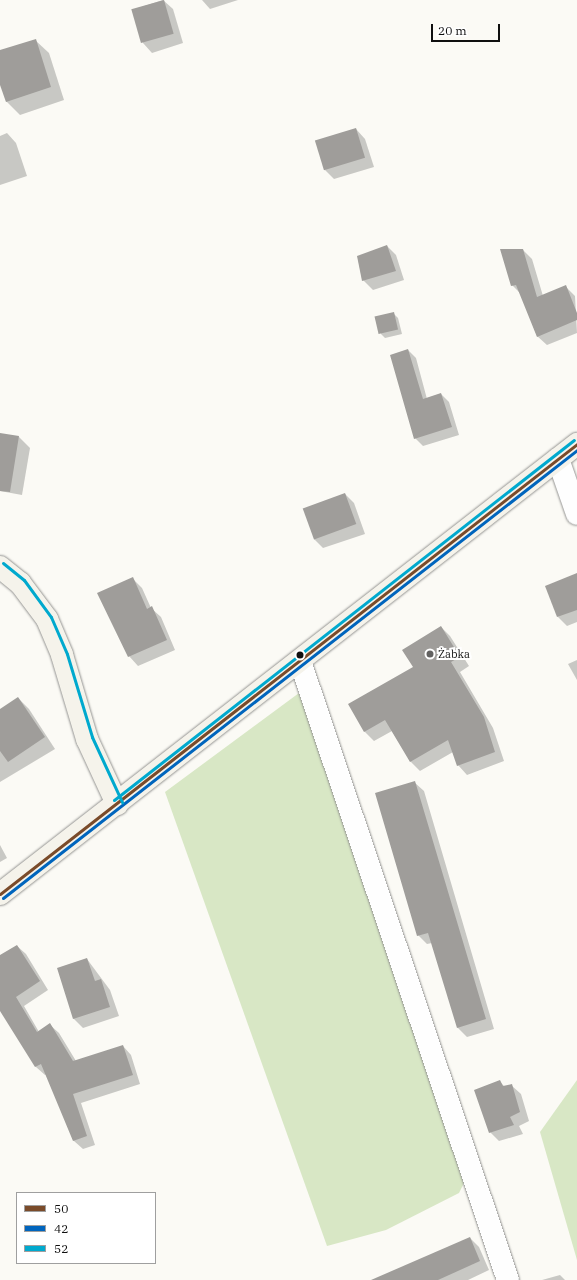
<!DOCTYPE html>
<meta charset="utf-8">
<style>
body{margin:0}
#map{position:relative;width:577px;height:1280px;overflow:hidden;background:#fbfaf5;font-family:"IBM Plex Serif",serif}
div>[style]{position:absolute}
.forest>*{inset:0;background:#d8e7c5}
.shadow>*{inset:0;background:#0003}
.building>*{inset:0;background:#9f9d9a;transform-origin:0 0}
.roads{filter:drop-shadow(0 0 1px #959593) drop-shadow(0 0 1px #959593)}
.street>*{height:22px;margin:-11px;padding:0 11px;transform-origin:11px;border-radius:11px;background:#fefefe}
.secondary>*{height:22px;margin:-11px;padding:0 11px;transform-origin:11px;border-radius:11px;background:#f5f3eb}
.bus-1>*{height:3px;margin:-1.5px;padding:0 1.5px;transform-origin:1.5px;border-radius:1.5px;background:#7a4b2a}
.bus-2>*{height:3px;margin:-1.5px;padding:0 1.5px;transform-origin:1.5px;border-radius:1.5px;background:#0065bd}
.bus-3>*{height:3px;margin:-1.5px;padding:0 1.5px;transform-origin:1.5px;border-radius:1.5px;background:#00a9ce}
.dots>*{width:11px;height:11px;translate:-50% -50%;box-sizing:border-box;border:2px solid #fff;border-radius:50%}
span{translate:-50% -50%;white-space:nowrap;text-align:center;line-height:1.15;-webkit-text-stroke:4px #fff;paint-order:stroke}
.poi-label{font-size:11px;color:#0f0f0f}
.left{translate:0 -50%;text-align:left}
.legend{position:absolute;left:16px;top:1192px;width:140px;height:72px;box-sizing:border-box;background:#fff;border:1px solid #9f9f9f;margin:0;padding:5px 7px;list-style:none;font-size:12px;color:#0f0f0f}
.legend li{display:flex;align-items:center;gap:8px;height:20px}
.legend b{width:20px;border:1px solid #9f9f9f}
.scale{position:absolute;left:431px;top:24px;width:69px;height:18px;box-sizing:border-box;border:2px solid #0f0f0f;border-top:0;padding-left:5px;font-size:12px;line-height:14px;white-space:nowrap;color:#0f0f0f;-webkit-text-stroke:3px #fff;paint-order:stroke}
</style>
<div id="map">
<div class="forest">
<div style="clip-path:polygon(299px 693px,466px 1179px,459px 1193px,386px 1230px,327px 1246px,165px 792px)"></div>
<div style="clip-path:polygon(577px 1080px,577px 1260px,540px 1132px)"></div>
</div>
<div class="shadow">
<div style="clip-path:polygon(163px 0,173px 9px,183px 43px,152px 53px,143px 43px,132px 10px)"></div>
<div style="clip-path:polygon(202px 0,238px 0,210px 9px)"></div>
<div style="clip-path:polygon(35px 40px,49px 53px,64px 100px,20px 115px,6px 101px,0 82px,0 51px)"></div>
<div style="clip-path:polygon(356px 129px,365px 139px,374px 167px,334px 179px,325px 170px)"></div>
<div style="clip-path:polygon(7px 133px,16px 143px,27px 176px,0 185px,0 136px)"></div>
<div style="clip-path:polygon(387px 246px,396px 255px,404px 280px,373px 290px,363px 280px)"></div>
<div style="clip-path:polygon(523px 250px,532px 259px,543px 296px,566px 287px,575px 296px,577px 333px,547px 345px,537px 336px,521px 294px,512px 285px)"></div>
<div style="clip-path:polygon(393px 313px,398px 318px,402px 334px,385px 338px,381px 334px,376px 318px)"></div>
<div style="clip-path:polygon(408px 350px,416px 358px,427px 399px,441px 394px,449px 402px,459px 435px,423px 446px,415px 438px)"></div>
<div style="clip-path:polygon(0 434px,19px 437px,30px 448px,22px 495px,0 491px)"></div>
<div style="clip-path:polygon(345px 494px,354px 503px,365px 534px,323px 548px,314px 539px)"></div>
<div style="clip-path:polygon(577px 574px,577px 622px,567px 626px,558px 617px)"></div>
<div style="clip-path:polygon(133px 579px,142px 588px,151px 608px,161px 617px,175px 650px,138px 666px,129px 656px)"></div>
<div style="clip-path:polygon(441px 627px,450px 636px,469px 666px,460px 672px,493px 728px,504px 761px,467px 775px,458px 765px,453px 752px,420px 771px,411px 762px,392px 731px,374px 741px,365px 732px,350px 705px,414px 668px)"></div>
<div style="clip-path:polygon(577px 660px,577px 680px,568px 664px)"></div>
<div style="clip-path:polygon(18px 698px,29px 709px,55px 749px,0 782px,0 710px)"></div>
<div style="clip-path:polygon(414px 782px,424px 791px,494px 1029px,467px 1037px,458px 1028px,432px 943px,427px 944px,418px 935px)"></div>
<div style="clip-path:polygon(0 845px,7px 858px,0 862px)"></div>
<div style="clip-path:polygon(17px 946px,26px 954px,48px 990px,24px 1006px,39px 1032px,50px 1025px,59px 1033px,76px 1061px,123px 1046px,131px 1055px,140px 1084px,81px 1103px,95px 1145px,83px 1149px,74px 1141px,47px 1074px,45px 1075px,36px 1067px,0 1009px,0 957px)"></div>
<div style="clip-path:polygon(87px 959px,110px 990px,119px 1016px,83px 1028px,74px 1019px,58px 969px)"></div>
<div style="clip-path:polygon(499px 1081px,505px 1087px,511px 1085px,521px 1094px,529px 1121px,519px 1126px,523px 1134px,499px 1141px,490px 1132px)"></div>
<div style="clip-path:polygon(470px 1238px,479px 1247px,489px 1270px,468px 1280px,402px 1280px)"></div>
<div style="clip-path:polygon(560px 1275px,565px 1280px,542px 1280px)"></div>
</div>
<div class="building">
<div style="left:164px;top:0;width:35px;height:34px;rotate:74deg"></div>
<div style="clip-path:polygon(36px 39px,51px 87px,6px 102px,0 85px,0 50px)"></div>
<div style="left:356px;top:128px;width:31px;height:43px;rotate:73deg"></div>
<div style="clip-path:polygon(387px 245px,396px 271px,362px 281px,357px 256px)"></div>
<div style="clip-path:polygon(500px 249px,523px 249px,537px 297px,566px 285px,577px 313px,577px 320px,537px 337px,516px 285px,511px 286px)"></div>
<div style="left:394px;top:312px;width:18px;height:20px;rotate:77deg"></div>
<div style="clip-path:polygon(408px 349px,423px 399px,441px 393px,452px 427px,414px 439px,390px 355px)"></div>
<div style="clip-path:polygon(0 433px,19px 436px,10px 492px,0 491px)"></div>
<div style="left:345px;top:493px;width:33px;height:45px;rotate:70deg"></div>
<div style="clip-path:polygon(577px 573px,577px 610px,557px 617px,545px 586px)"></div>
<div style="clip-path:polygon(133px 577px,147px 609px,152px 606px,167px 640px,128px 657px,97px 593px)"></div>
<div style="clip-path:polygon(441px 626px,460px 657px,451px 662px,484px 717px,495px 752px,457px 766px,448px 740px,410px 762px,385px 720px,364px 732px,348px 704px,413px 667px,402px 650px)"></div>
<div style="clip-path:polygon(18px 697px,45px 737px,8px 762px,0 751px,0 709px)"></div>
<div style="clip-path:polygon(415px 781px,486px 1019px,457px 1028px,428px 933px,417px 936px,375px 793px)"></div>
<div style="clip-path:polygon(17px 945px,40px 981px,16px 997px,37px 1032px,50px 1023px,73px 1061px,123px 1045px,133px 1075px,73px 1094px,87px 1136px,73px 1141px,41px 1064px,35px 1067px,0 1011px,0 955px)"></div>
<div style="clip-path:polygon(87px 958px,95px 981px,101px 979px,110px 1007px,73px 1019px,57px 968px)"></div>
<div style="clip-path:polygon(500px 1080px,503px 1086px,512px 1084px,520px 1112px,510px 1117px,514px 1125px,489px 1133px,474px 1090px)"></div>
<div style="clip-path:polygon(470px 1237px,480px 1261px,438px 1280px,371px 1280px)"></div>
</div>
<div class="roads">
<div class="street">
<div style="left:558px;top:459px;width:58px;rotate:70.9deg"></div>
<div style="left:300px;top:661px;width:653px;rotate:71.43deg"></div>
</div>
<div class="secondary">
<div style="left:0;top:567px;width:26px;rotate:39deg"></div>
<div style="left:20px;top:583px;width:45px;rotate:53.1deg"></div>
<div style="left:47px;top:619px;width:39px;rotate:67deg"></div>
<div style="left:62px;top:655px;width:88px;rotate:73.4deg"></div>
<div style="left:87px;top:739px;width:72px;rotate:65.2deg"></div>
<div style="left:0;top:894px;width:732px;rotate:-37.95deg"></div>
</div>
</div>
<div class="bus-1">
<div style="left:0;top:894px;width:732px;rotate:-37.95deg"></div>
</div>
<div class="bus-2">
<div style="left:3px;top:898px;width:728px;rotate:-37.97deg"></div>
</div>
<div class="bus-3">
<div style="left:3px;top:563px;width:27px;rotate:39deg"></div>
<div style="left:24px;top:580px;width:46px;rotate:53.9deg"></div>
<div style="left:51px;top:617px;width:40px;rotate:66.6deg"></div>
<div style="left:67px;top:654px;width:87px;rotate:73.2deg"></div>
<div style="left:92px;top:737px;width:72px;rotate:65.2deg"></div>
<div style="left:114px;top:800px;width:584px;rotate:-38.05deg"></div>
</div>
<div class="dots">
<div style="left:430px;top:654px;background:#626160"></div>
<div style="left:300px;top:655px;background:#0f0f0f"></div>
</div>
<div class="poi-label">
<span class="left" style="left:438px;top:654px">Żabka</span>
</div>
<ul class="legend">
<li><b style="height:5px;background:#7a4b2a"></b>50</li>
<li><b style="height:5px;background:#0065bd"></b>42</li>
<li><b style="height:5px;background:#00a9ce"></b>52</li>
</ul>
<div class="scale">20 m</div>
</div>
